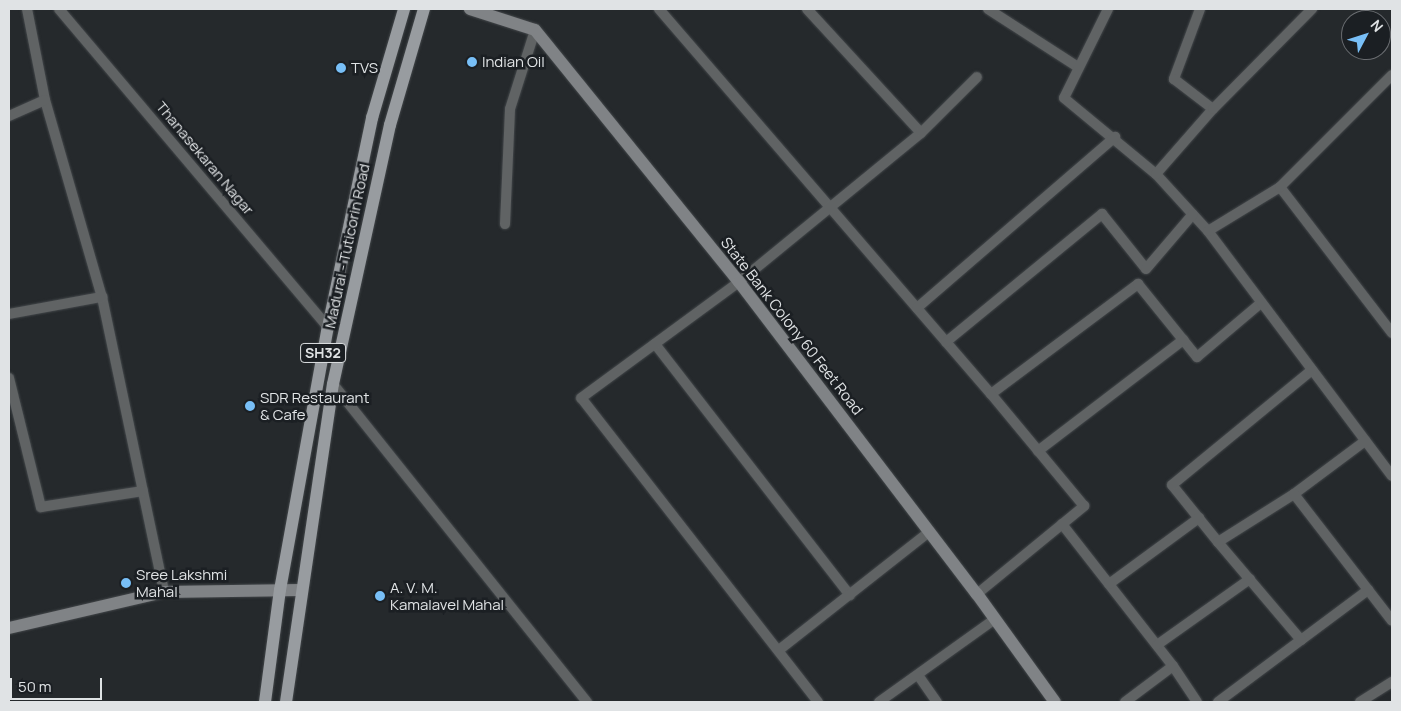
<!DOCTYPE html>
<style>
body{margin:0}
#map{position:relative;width:1401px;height:711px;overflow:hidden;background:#25292c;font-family:Manrope,sans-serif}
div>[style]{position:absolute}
.roads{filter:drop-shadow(0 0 1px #43474a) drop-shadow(0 0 1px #43474a)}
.street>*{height:10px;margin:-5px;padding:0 5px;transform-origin:5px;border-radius:5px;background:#606364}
.secondary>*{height:12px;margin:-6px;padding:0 6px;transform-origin:6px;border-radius:6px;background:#808386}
.primary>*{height:12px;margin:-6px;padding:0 6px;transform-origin:6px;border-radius:6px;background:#989ca0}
.dots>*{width:14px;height:14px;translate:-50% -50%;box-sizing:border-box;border:2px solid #1b1f23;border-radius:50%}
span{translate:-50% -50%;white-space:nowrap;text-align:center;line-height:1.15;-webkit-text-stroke:5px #1b1f23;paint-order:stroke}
.shield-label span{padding:1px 4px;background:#1b1f23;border:1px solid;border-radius:4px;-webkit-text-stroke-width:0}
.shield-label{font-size:14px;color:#e0e3e5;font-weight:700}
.poi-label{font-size:15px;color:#e0e3e5}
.left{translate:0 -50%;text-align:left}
.street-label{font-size:15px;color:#e0e3e5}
.frame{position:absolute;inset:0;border:10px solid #e0e3e5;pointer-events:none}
.north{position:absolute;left:1341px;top:10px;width:50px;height:50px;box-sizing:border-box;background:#1b1f23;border:1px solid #6a6d71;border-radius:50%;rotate:50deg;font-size:14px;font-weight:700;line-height:20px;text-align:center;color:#e0e3e5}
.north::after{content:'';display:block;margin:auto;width:18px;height:22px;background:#78bff7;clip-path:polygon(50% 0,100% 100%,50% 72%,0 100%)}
.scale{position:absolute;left:10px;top:678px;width:92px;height:22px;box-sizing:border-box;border:2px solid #e0e3e5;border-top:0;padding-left:6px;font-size:15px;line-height:18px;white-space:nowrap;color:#e0e3e5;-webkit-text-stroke:4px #1b1f23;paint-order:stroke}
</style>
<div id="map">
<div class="roads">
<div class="street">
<div style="left:27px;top:9px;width:93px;rotate:78.8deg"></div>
<div style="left:45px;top:100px;width:205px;rotate:73.9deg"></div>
<div style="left:102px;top:297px;width:301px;rotate:78.1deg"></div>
<div style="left:59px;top:9px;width:417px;rotate:49.8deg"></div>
<div style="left:659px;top:9px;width:508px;rotate:49.23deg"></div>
<div style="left:991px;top:394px;width:184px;rotate:-36.8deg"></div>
<div style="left:1138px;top:284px;width:94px;rotate:51.1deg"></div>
<div style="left:1197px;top:357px;width:84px;rotate:-40.2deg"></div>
<div style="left:807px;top:9px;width:168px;rotate:47.4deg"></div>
<div style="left:988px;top:9px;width:107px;rotate:32.8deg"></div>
<div style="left:1108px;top:9px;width:99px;rotate:116.3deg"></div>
<div style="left:1064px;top:98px;width:119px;rotate:39.6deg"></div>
<div style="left:1156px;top:174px;width:77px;rotate:47.6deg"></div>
<div style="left:1208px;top:231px;width:306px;rotate:53.1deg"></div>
<div style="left:1200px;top:9px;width:75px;rotate:110.4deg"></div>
<div style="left:1174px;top:79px;width:49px;rotate:37.6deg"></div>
<div style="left:9px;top:116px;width:39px;rotate:-24deg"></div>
<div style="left:1156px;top:174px;width:86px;rotate:-48.8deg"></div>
<div style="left:1213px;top:109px;width:141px;rotate:-45.3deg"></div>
<div style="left:1280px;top:187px;width:184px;rotate:52.5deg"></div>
<div style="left:505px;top:224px;width:115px;rotate:-87.5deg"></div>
<div style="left:510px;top:109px;width:83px;rotate:-72.4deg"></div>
<div style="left:1208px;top:231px;width:84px;rotate:-31.4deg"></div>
<div style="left:1280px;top:187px;width:158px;rotate:-45deg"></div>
<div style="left:917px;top:308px;width:262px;rotate:-40.8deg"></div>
<div style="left:9px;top:314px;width:95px;rotate:-10.4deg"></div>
<div style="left:946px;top:342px;width:202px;rotate:-39.4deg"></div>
<div style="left:1102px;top:214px;width:70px;rotate:51.3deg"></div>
<div style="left:1146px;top:269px;width:72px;rotate:-49.5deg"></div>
<div style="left:655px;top:344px;width:318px;rotate:52.2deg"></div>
<div style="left:9px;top:378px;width:133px;rotate:76.1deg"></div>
<div style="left:41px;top:507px;width:103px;rotate:-8.9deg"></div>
<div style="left:333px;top:384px;width:407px;rotate:51.4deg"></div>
<div style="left:1038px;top:451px;width:183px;rotate:-37.4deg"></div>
<div style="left:1294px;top:494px;width:89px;rotate:-36.7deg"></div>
<div style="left:1062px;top:524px;width:180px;rotate:52deg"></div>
<div style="left:1173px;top:666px;width:43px;rotate:56.3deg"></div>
<div style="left:1218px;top:542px;width:73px;rotate:-128.9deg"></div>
<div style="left:1172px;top:485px;width:181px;rotate:-39.4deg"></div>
<div style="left:1109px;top:584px;width:112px;rotate:-36.3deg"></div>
<div style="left:977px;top:594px;width:139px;rotate:-39.4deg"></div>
<div style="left:1084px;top:506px;width:146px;rotate:-129.7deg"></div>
<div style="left:1301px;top:640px;width:84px;rotate:-36.7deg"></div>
<div style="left:1157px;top:645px;width:114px;rotate:-35.4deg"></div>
<div style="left:779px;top:650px;width:191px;rotate:-38.2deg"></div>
<div style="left:918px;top:675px;width:33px;rotate:55deg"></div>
<div style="left:818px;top:702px;width:385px;rotate:-127.9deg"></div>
<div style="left:581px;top:398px;width:196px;rotate:-36.3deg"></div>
<div style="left:739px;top:282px;width:235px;rotate:-39.3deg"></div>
<div style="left:921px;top:133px;width:79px;rotate:-45deg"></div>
<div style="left:879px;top:702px;width:143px;rotate:-35.6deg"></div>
<div style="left:1125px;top:702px;width:60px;rotate:-36.9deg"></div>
<div style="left:1218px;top:702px;width:104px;rotate:-36.8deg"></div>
<div style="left:1301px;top:640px;width:128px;rotate:-130.3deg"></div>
<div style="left:1218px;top:542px;width:90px;rotate:-32.3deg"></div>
<div style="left:1294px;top:494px;width:160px;rotate:52.3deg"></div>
<div style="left:1360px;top:702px;width:38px;rotate:-32deg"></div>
</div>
<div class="secondary">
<div style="left:470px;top:9px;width:68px;rotate:17.9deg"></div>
<div style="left:535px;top:30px;width:324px;rotate:51deg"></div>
<div style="left:739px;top:282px;width:392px;rotate:52.7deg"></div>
<div style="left:977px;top:594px;width:133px;rotate:54.2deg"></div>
<div style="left:9px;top:628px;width:159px;rotate:-13.1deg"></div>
<div style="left:164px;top:592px;width:136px;rotate:-0.8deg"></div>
</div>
<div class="primary">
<div style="left:265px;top:702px;width:113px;rotate:-82.4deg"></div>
<div style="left:280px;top:590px;width:267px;rotate:-79.7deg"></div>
<div style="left:328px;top:327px;width:214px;rotate:-78.1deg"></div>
<div style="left:372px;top:118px;width:114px;rotate:-73.6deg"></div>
<div style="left:286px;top:702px;width:321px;rotate:-81.6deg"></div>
<div style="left:333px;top:384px;width:265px;rotate:-77.6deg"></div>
<div style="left:390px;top:125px;width:121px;rotate:-73.7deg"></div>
</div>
</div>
<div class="dots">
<div style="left:472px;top:62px;background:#78bff7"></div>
<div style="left:341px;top:68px;background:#78bff7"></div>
<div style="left:250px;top:406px;background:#78bff7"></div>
<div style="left:126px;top:583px;background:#78bff7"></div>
<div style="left:380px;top:596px;background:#78bff7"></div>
</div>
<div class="shield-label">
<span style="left:323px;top:353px">SH32</span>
</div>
<div class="poi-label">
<span class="left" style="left:482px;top:62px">Indian Oil</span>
<span class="left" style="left:351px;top:68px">TVS</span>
<span class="left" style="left:260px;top:406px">SDR Restaurant<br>&amp; Cafe</span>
<span class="left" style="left:136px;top:583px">Sree Lakshmi<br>Mahal</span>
<span class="left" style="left:390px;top:596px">A. V. M.<br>Kamalavel Mahal</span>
</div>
<div class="street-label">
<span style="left:205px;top:158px;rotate:50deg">Thanasekaran Nagar</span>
<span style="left:347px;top:246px;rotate:-78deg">Madurai - Tuticorin Road</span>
<span style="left:792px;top:326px;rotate:52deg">State Bank Colony 60 Feet Road</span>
</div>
<div class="frame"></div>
<div class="north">N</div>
<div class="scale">50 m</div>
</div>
